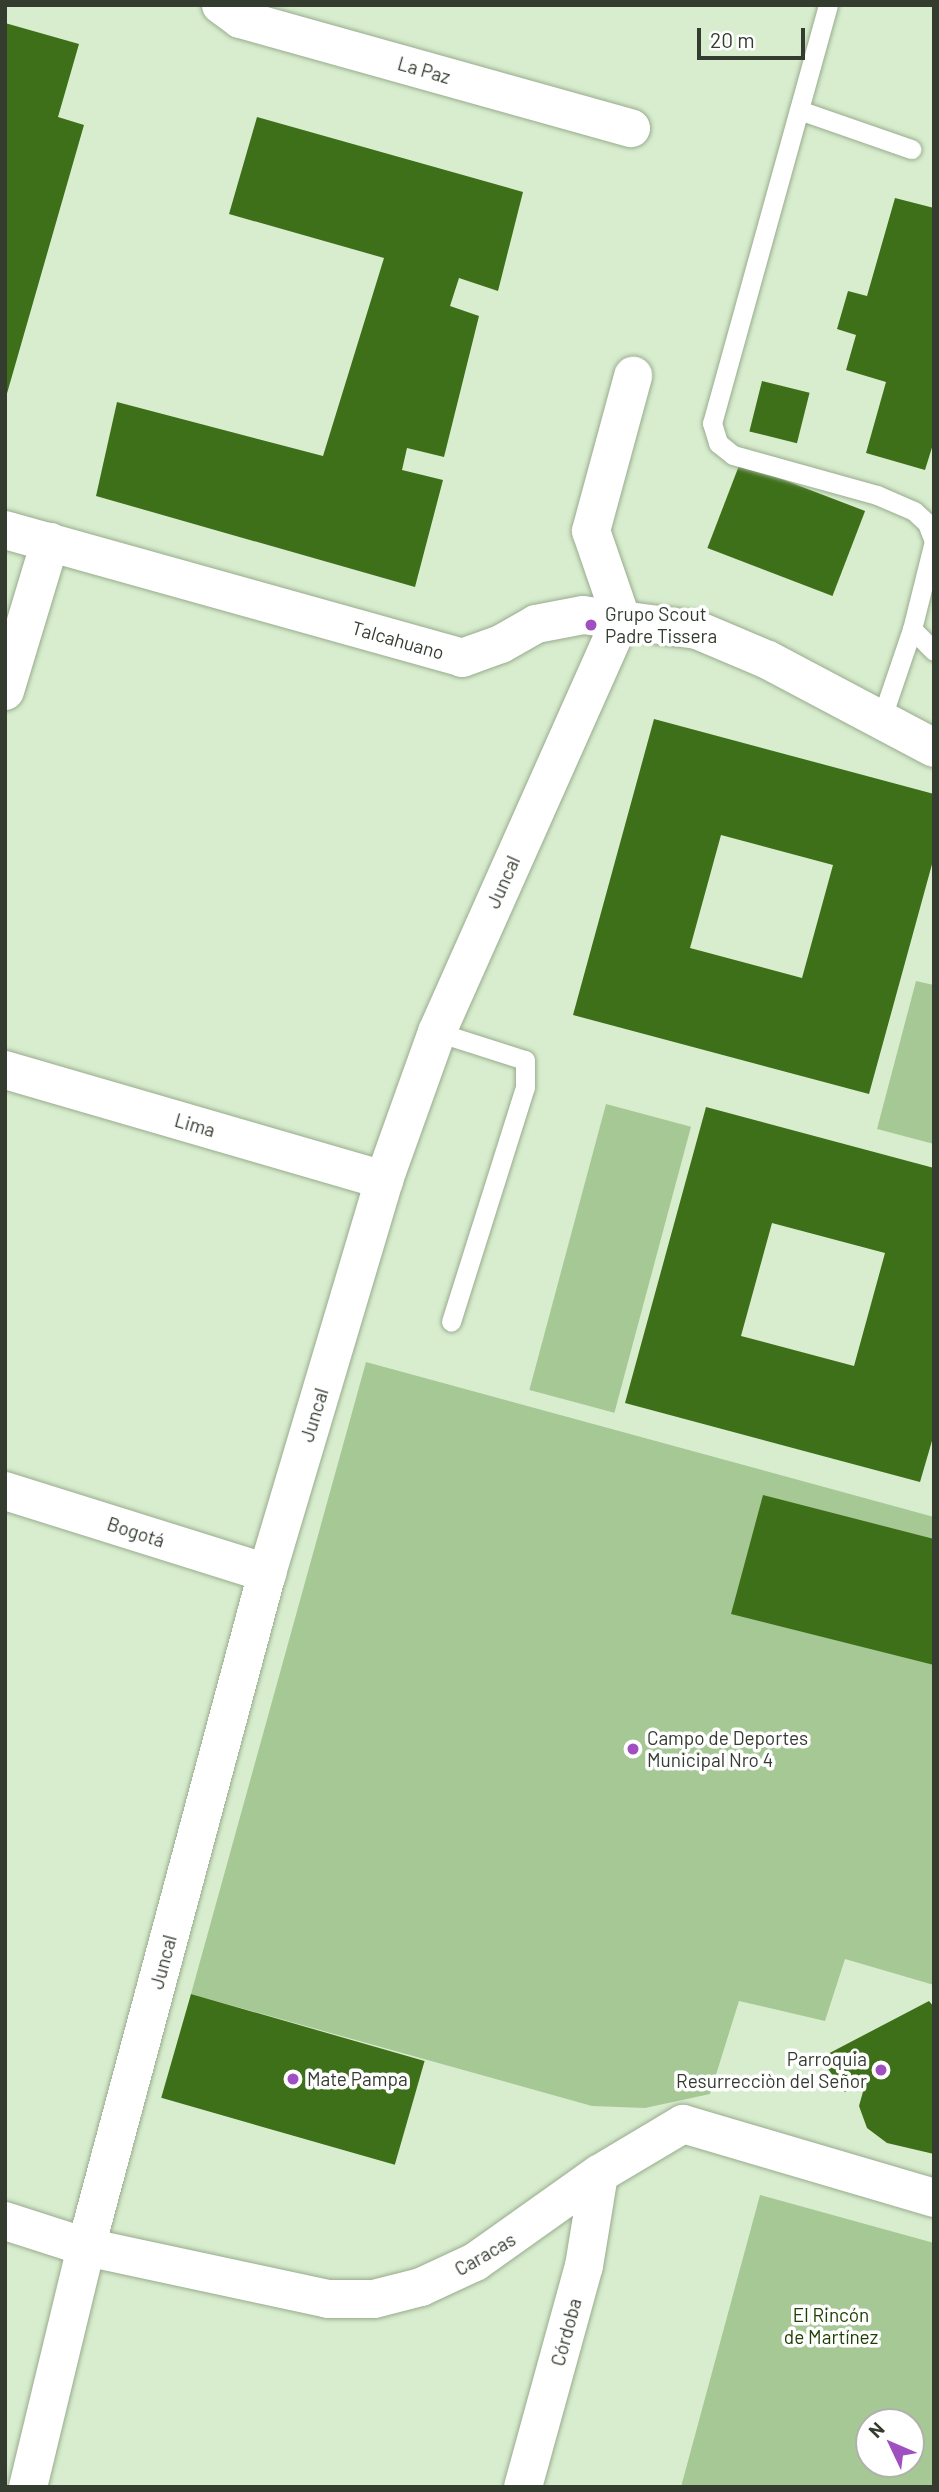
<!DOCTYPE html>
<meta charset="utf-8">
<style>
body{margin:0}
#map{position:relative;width:939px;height:2492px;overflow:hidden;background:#d8edce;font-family:Barlow,sans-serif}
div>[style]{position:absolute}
.green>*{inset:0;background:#a6c895;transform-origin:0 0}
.building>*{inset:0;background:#3e7019;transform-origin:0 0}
.roads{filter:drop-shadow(0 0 2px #98ab8e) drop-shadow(0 0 2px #98ab8e)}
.lane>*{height:19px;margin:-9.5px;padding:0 9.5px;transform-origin:9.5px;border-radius:9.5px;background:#fff}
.street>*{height:38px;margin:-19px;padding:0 19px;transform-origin:19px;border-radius:19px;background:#fff}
.dots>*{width:19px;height:19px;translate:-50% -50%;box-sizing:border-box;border:4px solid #fff;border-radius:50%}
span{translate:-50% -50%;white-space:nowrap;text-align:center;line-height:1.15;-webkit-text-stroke:7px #fff;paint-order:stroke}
.street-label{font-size:19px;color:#343c30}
.poi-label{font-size:19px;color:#343c30}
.left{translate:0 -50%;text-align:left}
.right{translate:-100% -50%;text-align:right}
.park-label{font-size:19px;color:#1e4002}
.frame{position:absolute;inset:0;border:7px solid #343c30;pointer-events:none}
.north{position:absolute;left:855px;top:2408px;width:70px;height:70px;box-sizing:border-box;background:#fff;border:2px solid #aeb1ac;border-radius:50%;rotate:314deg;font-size:19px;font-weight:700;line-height:28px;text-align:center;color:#343c30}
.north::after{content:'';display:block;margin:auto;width:24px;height:32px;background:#a04fc0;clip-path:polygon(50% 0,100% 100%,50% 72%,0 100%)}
.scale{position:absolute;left:697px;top:28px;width:108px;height:32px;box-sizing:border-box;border:4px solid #343c30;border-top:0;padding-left:9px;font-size:21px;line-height:24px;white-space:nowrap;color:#343c30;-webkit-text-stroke:5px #fff;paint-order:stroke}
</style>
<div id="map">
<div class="green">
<div style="clip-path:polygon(916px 981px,934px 985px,934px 1144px,877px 1129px)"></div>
<div style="left:606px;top:1104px;width:88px;height:296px;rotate:15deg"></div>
<div style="clip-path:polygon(366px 1362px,934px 1517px,934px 1985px,845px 1959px,825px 2021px,739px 2001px,710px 2094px,645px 2108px,592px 2106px,191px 1994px)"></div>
<div style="clip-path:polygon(evenodd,760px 2195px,934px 2243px,934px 2487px,681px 2487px,760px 2195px,911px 2422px,911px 2464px,869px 2464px,869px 2422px,911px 2422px)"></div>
</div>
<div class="building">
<div style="clip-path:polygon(5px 23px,79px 44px,58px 117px,84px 125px,6px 397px)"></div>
<div style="clip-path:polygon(257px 117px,523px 192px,498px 291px,459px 278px,450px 306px,479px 316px,444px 457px,407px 448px,402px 470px,443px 480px,415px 587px,96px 496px,117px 402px,323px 456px,384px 258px,229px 214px)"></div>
<div style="clip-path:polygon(895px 198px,934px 208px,934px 441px,925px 470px,866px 453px,886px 382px,846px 370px,856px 335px,837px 329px,848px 291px,867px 296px)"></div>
<div style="left:762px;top:381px;width:49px;height:52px;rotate:14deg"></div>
<div style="left:740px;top:463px;width:134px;height:91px;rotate:21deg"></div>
<div style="clip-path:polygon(evenodd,654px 719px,934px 794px,934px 857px,869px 1094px,573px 1015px,654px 719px,721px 835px,833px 865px,802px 978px,690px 948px,721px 835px)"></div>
<div style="clip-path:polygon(evenodd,706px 1107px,934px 1168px,934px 1434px,920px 1482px,625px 1403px,706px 1107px,772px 1223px,885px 1253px,854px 1366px,741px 1336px,772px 1223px)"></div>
<div style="clip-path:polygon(763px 1495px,934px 1539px,934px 1665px,731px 1614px)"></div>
<div style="left:191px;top:1994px;width:243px;height:108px;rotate:16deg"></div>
<div style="clip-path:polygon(929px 2001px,934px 2007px,934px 2154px,887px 2143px,867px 2128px,859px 2106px,866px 2081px,845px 2092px,820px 2058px)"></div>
</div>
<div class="roads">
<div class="lane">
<div style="left:828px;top:5px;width:434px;rotate:105.5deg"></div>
<div style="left:712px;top:423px;width:21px;rotate:73deg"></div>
<div style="left:718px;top:443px;width:19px;rotate:39deg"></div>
<div style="left:733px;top:455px;width:149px;rotate:15.5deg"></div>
<div style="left:877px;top:495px;width:40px;rotate:23.4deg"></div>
<div style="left:914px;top:511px;width:18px;rotate:43deg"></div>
<div style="left:927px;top:523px;width:19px;rotate:69deg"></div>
<div style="left:934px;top:541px;width:91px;rotate:104deg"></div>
<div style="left:912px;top:629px;width:99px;rotate:108.8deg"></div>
<div style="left:799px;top:110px;width:119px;rotate:19.2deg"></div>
<div style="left:912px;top:629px;width:31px;rotate:45deg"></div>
<div style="left:437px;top:1032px;width:92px;rotate:17.7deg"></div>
<div style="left:525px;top:1060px;width:27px;rotate:90deg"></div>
<div style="left:525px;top:1087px;width:246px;rotate:107.5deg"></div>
</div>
<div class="street">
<div style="left:221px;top:5px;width:24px;rotate:36deg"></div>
<div style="left:240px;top:19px;width:406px;rotate:15.6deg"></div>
<div style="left:5px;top:530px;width:475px;rotate:15.6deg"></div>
<div style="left:462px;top:658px;width:41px;rotate:-19.7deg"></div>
<div style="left:501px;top:644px;width:40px;rotate:-29.7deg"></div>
<div style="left:536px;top:624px;width:48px;rotate:-10.8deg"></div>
<div style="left:583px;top:615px;width:115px;rotate:7.5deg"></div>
<div style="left:697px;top:630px;width:77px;rotate:22.9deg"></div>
<div style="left:768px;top:660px;width:188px;rotate:27.9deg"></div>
<div style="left:5px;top:691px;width:156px;rotate:-73.2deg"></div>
<div style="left:5px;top:1070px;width:395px;rotate:16.2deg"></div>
<div style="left:5px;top:1491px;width:275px;rotate:17.4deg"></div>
<div style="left:5px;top:2221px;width:85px;rotate:17.8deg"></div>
<div style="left:86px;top:2247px;width:248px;rotate:12.1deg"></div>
<div style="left:328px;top:2299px;width:46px"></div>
<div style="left:374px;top:2299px;width:49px;rotate:-14.3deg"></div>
<div style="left:421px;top:2287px;width:60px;rotate:-24.8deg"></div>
<div style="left:475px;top:2262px;width:152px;rotate:-35.4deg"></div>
<div style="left:599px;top:2174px;width:98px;rotate:-30.8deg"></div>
<div style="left:683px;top:2124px;width:262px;rotate:16.4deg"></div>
<div style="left:28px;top:2487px;width:247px;rotate:-76.4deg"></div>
<div style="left:86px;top:2247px;width:698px;rotate:-74.97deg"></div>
<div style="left:267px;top:1573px;width:410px;rotate:-73.4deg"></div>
<div style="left:384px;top:1180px;width:157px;rotate:-70.3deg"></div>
<div style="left:437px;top:1032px;width:453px;rotate:-66deg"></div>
<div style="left:621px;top:618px;width:92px;rotate:-109deg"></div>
<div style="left:591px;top:531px;width:161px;rotate:-74.8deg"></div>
<div style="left:523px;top:2487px;width:229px;rotate:-74.6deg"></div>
<div style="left:584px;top:2266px;width:93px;rotate:-80.7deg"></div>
</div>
</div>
<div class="dots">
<div style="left:591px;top:625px;background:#a04fc0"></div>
<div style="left:633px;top:1749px;background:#a04fc0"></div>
<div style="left:881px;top:2070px;background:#a04fc0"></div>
<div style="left:293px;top:2079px;background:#a04fc0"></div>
</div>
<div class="street-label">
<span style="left:424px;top:70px;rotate:16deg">La Paz</span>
<span style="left:398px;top:640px;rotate:16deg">Talcahuano</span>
<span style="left:503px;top:882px;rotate:-66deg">Juncal</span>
<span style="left:195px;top:1125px;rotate:16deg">Lima</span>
<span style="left:314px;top:1415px;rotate:-73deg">Juncal</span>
<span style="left:136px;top:1532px;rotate:18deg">Bogotá</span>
<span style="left:163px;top:1962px;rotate:-75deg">Juncal</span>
<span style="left:485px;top:2254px;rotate:-30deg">Caracas</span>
<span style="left:566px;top:2332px;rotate:-75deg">Córdoba</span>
</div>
<div class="poi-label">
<span class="left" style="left:605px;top:625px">Grupo Scout<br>Padre Tissera</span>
<span class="left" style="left:647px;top:1749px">Campo de Deportes<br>Municipal Nro 4</span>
<span class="right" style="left:867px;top:2070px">Parroquia<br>Resurrecciòn del Señor</span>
<span class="left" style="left:307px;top:2079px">Mate Pampa</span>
</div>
<div class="park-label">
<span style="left:831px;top:2326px">El Rincón<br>de Martínez</span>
</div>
<div class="frame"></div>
<div class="north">N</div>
<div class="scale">20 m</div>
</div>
